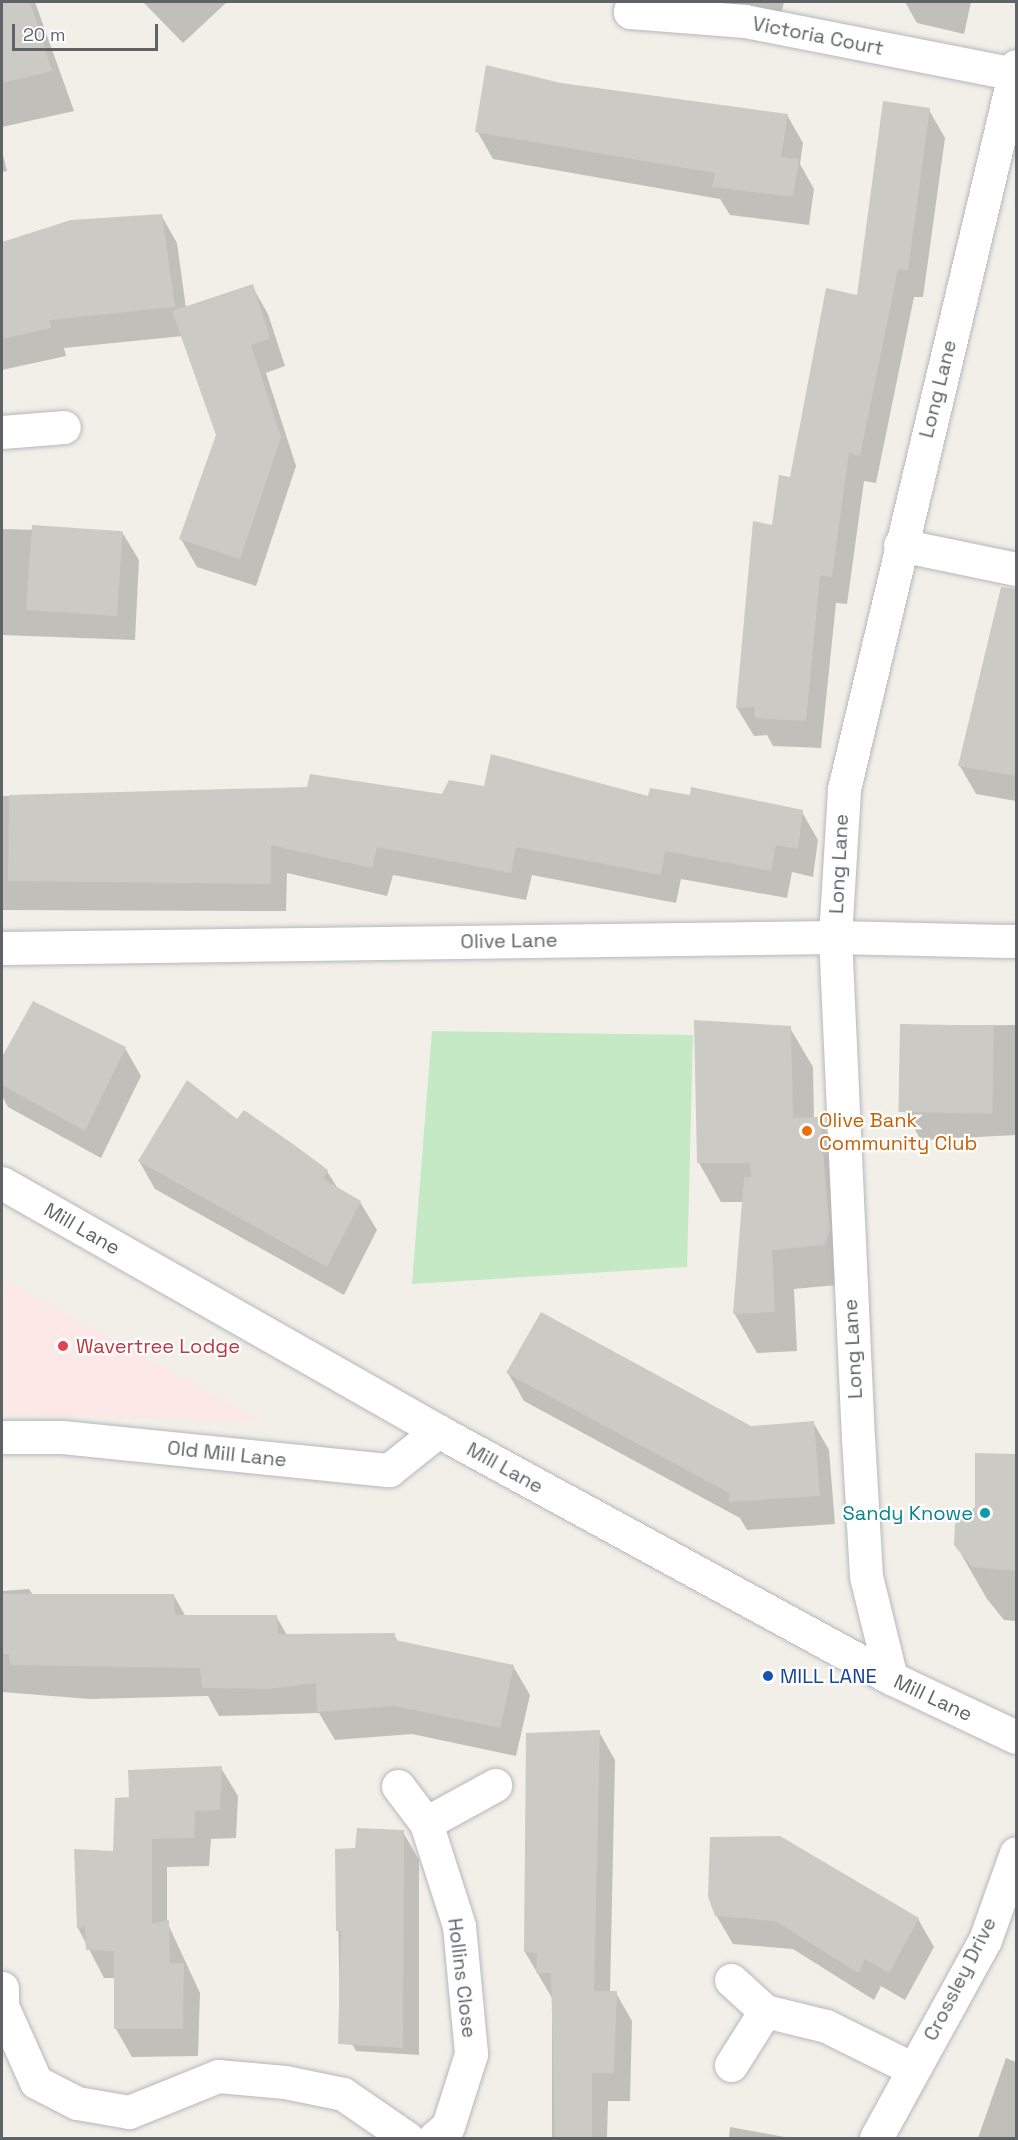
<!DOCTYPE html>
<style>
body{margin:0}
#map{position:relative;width:1018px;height:2140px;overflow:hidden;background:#f1efe8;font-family:"Space Grotesk",sans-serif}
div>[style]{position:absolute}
.medical>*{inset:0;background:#fce8e6}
.green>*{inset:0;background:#c5e8c5}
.shadow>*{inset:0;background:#0003}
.building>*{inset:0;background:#cccac5;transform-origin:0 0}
.roads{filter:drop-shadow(0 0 2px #b5b8bc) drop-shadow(0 0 2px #b5b8bc)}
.street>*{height:33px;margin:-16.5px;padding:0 16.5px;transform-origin:16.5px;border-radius:16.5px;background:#fff}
.secondary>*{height:33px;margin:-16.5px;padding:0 16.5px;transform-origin:16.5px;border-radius:16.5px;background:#fff}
.dots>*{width:16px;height:16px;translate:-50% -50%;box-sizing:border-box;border:3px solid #fff;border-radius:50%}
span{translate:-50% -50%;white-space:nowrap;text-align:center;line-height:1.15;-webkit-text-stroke:4.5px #fff;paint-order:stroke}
.street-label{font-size:20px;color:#5f6368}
.food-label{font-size:20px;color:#c56008}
.left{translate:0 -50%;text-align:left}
.health-label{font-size:20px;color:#be3a42}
.culture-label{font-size:20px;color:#0d838f}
.right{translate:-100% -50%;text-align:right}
.transit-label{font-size:20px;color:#164399}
.frame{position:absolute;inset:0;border:3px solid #5f6368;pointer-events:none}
.scale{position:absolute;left:12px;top:24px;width:146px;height:27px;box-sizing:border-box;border:3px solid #5f6368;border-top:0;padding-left:8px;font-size:18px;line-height:21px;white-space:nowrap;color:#5f6368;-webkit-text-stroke:4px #fff;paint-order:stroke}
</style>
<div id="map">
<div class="medical">
<div style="clip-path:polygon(2px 1278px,263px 1422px,2px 1414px)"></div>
</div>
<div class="green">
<div style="clip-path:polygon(432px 1031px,693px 1035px,687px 1267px,412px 1284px)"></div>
</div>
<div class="shadow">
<div style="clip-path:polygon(2px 2px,35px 2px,74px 111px,2px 127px)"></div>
<div style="clip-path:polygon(143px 2px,227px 2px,183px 43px)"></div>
<div style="clip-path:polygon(724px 2px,784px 2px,777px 31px,738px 25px)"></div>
<div style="clip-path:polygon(905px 2px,971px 2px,964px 34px,917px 23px)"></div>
<div style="clip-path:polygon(561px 85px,787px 115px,803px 143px,800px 164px,814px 189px,809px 225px,730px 215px,720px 199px,493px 159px,477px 131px)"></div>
<div style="clip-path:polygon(929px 110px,945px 138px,923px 297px,914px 297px,876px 483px,864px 481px,847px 604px,836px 603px,821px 748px,773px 746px,767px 735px,754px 736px,737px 708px,773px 527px)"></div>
<div style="clip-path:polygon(2px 151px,7px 171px,2px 172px)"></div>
<div style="clip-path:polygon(161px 215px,177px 243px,186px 308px,252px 286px,268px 314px,285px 366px,266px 373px,296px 466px,256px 586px,197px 567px,181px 539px,217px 435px,183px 336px,64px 348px,66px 356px,2px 370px,2px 243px,71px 221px)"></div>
<div style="clip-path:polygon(2px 529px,122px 532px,139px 560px,135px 640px,2px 635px)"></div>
<div style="clip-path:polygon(1016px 620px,1016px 801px,976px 794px,960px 766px)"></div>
<div style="clip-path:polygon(486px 788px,802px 812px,818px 840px,813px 877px,792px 872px,787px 898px,681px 879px,676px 903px,532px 875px,526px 900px,393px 875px,387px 896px,287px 873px,286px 911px,2px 910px,2px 796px,443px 796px)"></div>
<div style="clip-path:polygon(34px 1003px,125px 1048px,141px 1076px,101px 1158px,8px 1107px,2px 1096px,2px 1060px)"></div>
<div style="clip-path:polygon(1016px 1025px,1016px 1135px,921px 1140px,905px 1112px,901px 1026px)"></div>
<div style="clip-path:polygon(790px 1028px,813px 1067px,814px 1119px,819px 1119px,842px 1158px,847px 1284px,794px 1289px,797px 1351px,757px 1353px,734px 1313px,743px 1202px,721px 1202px,699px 1163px)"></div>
<div style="clip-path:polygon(237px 1121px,327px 1171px,338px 1189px,360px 1202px,377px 1230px,344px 1295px,155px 1189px,139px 1161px)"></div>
<div style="clip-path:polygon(508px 1373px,751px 1427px,813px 1422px,829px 1450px,835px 1524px,747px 1530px,740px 1518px,524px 1401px)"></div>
<div style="clip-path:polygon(1016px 1455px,1016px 1621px,1004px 1620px,987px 1599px,956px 1545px)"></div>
<div style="clip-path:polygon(29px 1589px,33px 1595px,174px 1596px,186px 1617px,276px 1616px,287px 1635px,394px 1634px,398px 1642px,513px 1666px,530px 1695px,516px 1756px,412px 1734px,335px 1740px,319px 1713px,219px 1716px,208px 1696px,90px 1699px,2px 1692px,2px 1591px)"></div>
<div style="clip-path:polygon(599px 1732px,615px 1760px,610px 1993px,616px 1993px,632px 2021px,630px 2101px,608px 2101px,607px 2138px,552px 2138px,552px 1998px,525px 1952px)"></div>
<div style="clip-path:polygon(221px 1768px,238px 1796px,236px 1838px,211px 1839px,209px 1866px,167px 1867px,167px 1922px,200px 1993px,198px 2056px,132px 2057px,116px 2029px,116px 1978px,104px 1978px,78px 1928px,75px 1851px,114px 1852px,130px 1798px)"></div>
<div style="clip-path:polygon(403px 1832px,419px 1860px,419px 2055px,356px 2051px,340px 2023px,337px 1851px,357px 1850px)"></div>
<div style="clip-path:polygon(716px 1915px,918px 1919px,934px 1947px,905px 2000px,881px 1986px,874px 2000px,793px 1949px,733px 1944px)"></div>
<div style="clip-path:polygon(1006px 2058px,1016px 2062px,1016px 2138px,978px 2138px)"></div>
<div style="clip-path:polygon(730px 2127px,790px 2138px,729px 2138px)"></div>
</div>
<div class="building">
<div style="clip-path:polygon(2px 2px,30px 2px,52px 71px,2px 83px)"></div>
<div style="clip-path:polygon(486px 65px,561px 83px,788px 114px,781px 157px,799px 159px,793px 197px,712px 187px,715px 173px,475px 132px)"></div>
<div style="clip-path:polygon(883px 101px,930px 108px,908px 270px,898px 269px,860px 456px,849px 453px,832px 577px,820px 575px,806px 721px,755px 718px,754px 707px,736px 708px,753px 521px,772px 525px,779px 475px,790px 477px,826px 288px,857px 295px)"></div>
<div style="clip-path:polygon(162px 214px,175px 307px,49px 320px,51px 328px,2px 339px,2px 242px,71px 220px)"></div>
<div style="clip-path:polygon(253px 284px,270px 338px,251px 345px,281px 437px,240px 559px,179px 539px,216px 435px,172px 311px)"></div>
<div style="left:32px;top:525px;width:91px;height:85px;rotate:4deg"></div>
<div style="clip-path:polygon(1001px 587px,1017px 589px,1017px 776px,958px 766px)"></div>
<div style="clip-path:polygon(491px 754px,648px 796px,650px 788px,690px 795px,691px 787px,803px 810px,798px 849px,776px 845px,771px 871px,665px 851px,661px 875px,516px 847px,511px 873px,377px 847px,372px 868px,271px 845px,271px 884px,8px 881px,9px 795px,307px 787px,310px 774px,442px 794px,449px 780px,484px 786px)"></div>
<div style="clip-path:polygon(33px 1001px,126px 1047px,85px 1131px,2px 1085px,2px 1057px)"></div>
<div style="clip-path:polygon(694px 1020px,791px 1026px,793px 1118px,820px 1117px,830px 1231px,824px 1245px,772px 1250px,775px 1312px,733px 1314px,744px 1177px,751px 1177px,750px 1163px,697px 1163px)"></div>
<div style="left:900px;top:1024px;width:94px;height:88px;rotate:1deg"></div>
<div style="clip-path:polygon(187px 1080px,237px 1119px,244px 1110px,293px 1144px,328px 1170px,323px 1179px,361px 1201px,327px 1267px,138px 1161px)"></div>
<div style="clip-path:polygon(541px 1312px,751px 1426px,814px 1421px,820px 1496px,729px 1502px,729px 1493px,506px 1373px)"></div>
<div style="clip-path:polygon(975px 1453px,1017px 1454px,1017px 1571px,972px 1567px,954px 1545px,955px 1524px,975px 1507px)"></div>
<div style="clip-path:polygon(2px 1594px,174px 1594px,175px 1615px,277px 1615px,278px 1634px,395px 1633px,395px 1640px,514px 1665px,500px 1728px,395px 1706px,317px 1712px,316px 1683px,268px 1689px,202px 1688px,200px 1668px,10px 1665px,9px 1654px,2px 1654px)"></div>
<div style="clip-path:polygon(600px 1730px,594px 1991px,617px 1991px,614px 2073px,592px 2073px,592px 2139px,555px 2139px,551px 1973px,536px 1973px,537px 1953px,524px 1952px,526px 1733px)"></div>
<div style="clip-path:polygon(222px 1766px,220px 1810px,195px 1811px,194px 1838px,152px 1839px,152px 1924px,169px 1920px,170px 1963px,184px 1963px,183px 2029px,114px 2029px,114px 1951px,86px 1950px,85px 1926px,77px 1928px,74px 1849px,113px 1851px,115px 1798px,129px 1797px,128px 1770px)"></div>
<div style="clip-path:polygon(357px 1828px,404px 1830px,403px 2048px,338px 2044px,341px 1931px,336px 1931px,335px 1849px,355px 1848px)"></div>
<div style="clip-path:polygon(780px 1836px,919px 1918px,889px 1973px,865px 1959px,858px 1973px,775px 1921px,715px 1916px,708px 1897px,710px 1837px)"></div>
</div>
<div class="roads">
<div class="street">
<div style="left:632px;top:2px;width:10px;rotate:101deg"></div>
<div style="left:630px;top:12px;width:115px;rotate:4.5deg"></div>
<div style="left:745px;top:21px;width:275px;rotate:11.1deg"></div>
<div style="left:2px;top:432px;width:62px;rotate:-4.6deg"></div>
<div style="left:900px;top:545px;width:118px;rotate:11.7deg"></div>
<div style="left:2px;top:948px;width:833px;rotate:-0.76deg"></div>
<div style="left:835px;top:937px;width:181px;rotate:1.3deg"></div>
<div style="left:2px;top:1437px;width:60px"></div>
<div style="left:62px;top:1437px;width:329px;rotate:5.8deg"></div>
<div style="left:389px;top:1470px;width:63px;rotate:-38.5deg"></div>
<div style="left:891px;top:1678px;width:105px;rotate:-103.8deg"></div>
<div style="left:866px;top:1576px;width:137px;rotate:-93.3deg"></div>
<div style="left:858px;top:1439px;width:503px;rotate:-92.62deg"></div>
<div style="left:835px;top:937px;width:148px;rotate:-86.5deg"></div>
<div style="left:844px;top:789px;width:743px;rotate:-76.62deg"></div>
<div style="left:398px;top:1786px;width:46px;rotate:52.9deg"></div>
<div style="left:426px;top:1823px;width:108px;rotate:72.2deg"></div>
<div style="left:459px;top:1926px;width:129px;rotate:84.6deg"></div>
<div style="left:471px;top:2054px;width:76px;rotate:107.7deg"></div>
<div style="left:448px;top:2126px;width:18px;rotate:139deg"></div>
<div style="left:426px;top:1823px;width:79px;rotate:-28.8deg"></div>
<div style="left:731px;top:1980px;width:46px;rotate:42.4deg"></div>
<div style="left:2px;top:1988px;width:18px;rotate:90deg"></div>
<div style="left:2px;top:2006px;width:83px;rotate:65.9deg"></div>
<div style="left:36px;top:2082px;width:46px;rotate:27.1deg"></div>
<div style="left:77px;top:2103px;width:53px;rotate:9.8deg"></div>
<div style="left:129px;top:2112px;width:96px;rotate:-22deg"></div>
<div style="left:218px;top:2076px;width:67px;rotate:5.1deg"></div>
<div style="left:285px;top:2082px;width:59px;rotate:11.7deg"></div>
<div style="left:343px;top:2094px;width:78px;rotate:34.5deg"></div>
<div style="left:731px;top:2065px;width:64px;rotate:-57.8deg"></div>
<div style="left:765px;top:2011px;width:63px;rotate:13.8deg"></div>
<div style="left:826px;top:2026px;width:97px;rotate:26.3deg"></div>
<div style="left:876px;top:2138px;width:226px;rotate:-61.2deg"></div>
<div style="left:985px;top:1940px;width:92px;rotate:-70.4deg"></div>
</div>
<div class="secondary">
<div style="left:2px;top:1183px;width:502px;rotate:29.63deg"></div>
<div style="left:438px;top:1431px;width:516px;rotate:28.6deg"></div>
<div style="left:891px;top:1678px;width:138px;rotate:25.3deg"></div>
</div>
</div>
<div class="dots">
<div style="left:807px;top:1131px;background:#e8710a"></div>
<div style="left:63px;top:1346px;background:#e0444e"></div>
<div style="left:985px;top:1513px;background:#0f9aa8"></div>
<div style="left:768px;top:1676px;background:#1a4fb4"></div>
</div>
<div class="street-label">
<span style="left:818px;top:36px;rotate:11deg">Victoria Court</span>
<span style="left:938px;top:389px;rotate:-76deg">Long Lane</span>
<span style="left:839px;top:864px;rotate:-87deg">Long Lane</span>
<span style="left:509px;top:941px;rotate:-1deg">Olive Lane</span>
<span style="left:82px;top:1229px;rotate:30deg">Mill Lane</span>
<span style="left:853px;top:1349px;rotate:-93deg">Long Lane</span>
<span style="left:227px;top:1454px;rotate:6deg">Old Mill Lane</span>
<span style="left:505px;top:1468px;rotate:29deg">Mill Lane</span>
<span style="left:933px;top:1698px;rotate:25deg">Mill Lane</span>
<span style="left:462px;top:1978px;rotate:83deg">Hollins Close</span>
<span style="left:960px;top:1979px;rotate:-63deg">Crossley Drive</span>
</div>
<div class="food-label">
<span class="left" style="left:819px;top:1132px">Olive Bank<br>Community Club</span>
</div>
<div class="health-label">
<span class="left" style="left:76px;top:1346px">Wavertree Lodge</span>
</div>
<div class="culture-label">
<span class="right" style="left:973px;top:1513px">Sandy Knowe</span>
</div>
<div class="transit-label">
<span class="left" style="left:780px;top:1676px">MILL LANE</span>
</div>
<div class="frame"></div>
<div class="scale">20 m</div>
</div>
